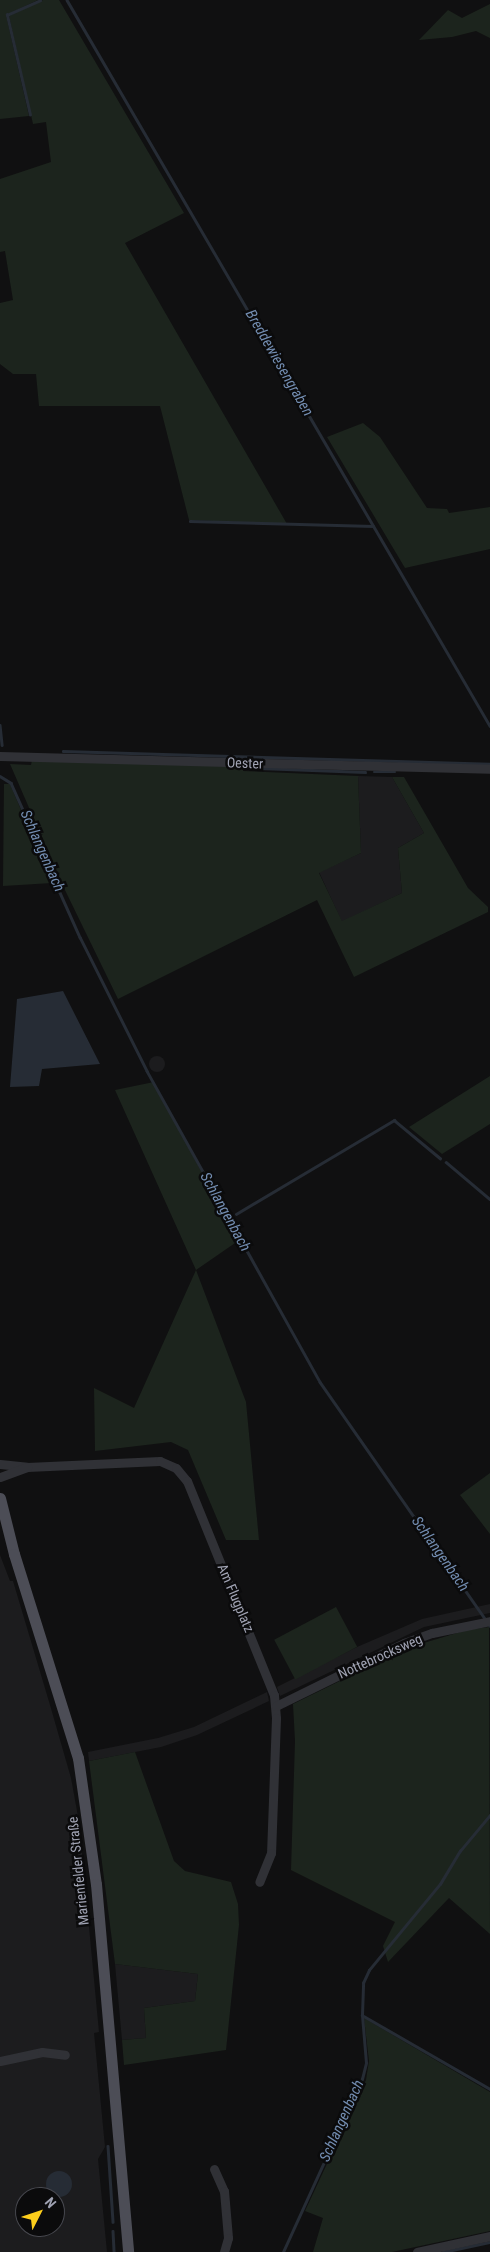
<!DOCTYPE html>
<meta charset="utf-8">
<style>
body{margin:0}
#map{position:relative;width:490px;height:2252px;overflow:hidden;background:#101011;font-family:"Roboto Condensed",sans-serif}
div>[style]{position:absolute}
.built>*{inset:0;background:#1c1c1e}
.round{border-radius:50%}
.green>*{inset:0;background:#1c241d;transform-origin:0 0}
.water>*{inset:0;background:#262c35}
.stream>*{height:2.5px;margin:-1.25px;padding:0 1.25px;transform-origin:1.25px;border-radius:1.25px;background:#262c35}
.minor>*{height:9px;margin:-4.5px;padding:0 4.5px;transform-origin:4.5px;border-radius:4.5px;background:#303136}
.major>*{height:11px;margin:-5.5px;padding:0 5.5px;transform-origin:5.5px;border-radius:5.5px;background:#4c4d56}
span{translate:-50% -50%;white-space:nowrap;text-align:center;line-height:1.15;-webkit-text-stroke:5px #0b0b0c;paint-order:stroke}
.street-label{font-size:14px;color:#a0a3b3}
.water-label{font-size:15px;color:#738db1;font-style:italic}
.north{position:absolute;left:15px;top:2187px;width:50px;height:50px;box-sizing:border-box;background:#0b0b0c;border:1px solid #47484f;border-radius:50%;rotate:49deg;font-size:14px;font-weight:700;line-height:20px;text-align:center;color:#a0a3b3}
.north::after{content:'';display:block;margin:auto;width:18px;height:22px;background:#fdce1c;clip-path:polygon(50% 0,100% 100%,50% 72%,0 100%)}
</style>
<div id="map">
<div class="built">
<div style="clip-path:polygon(358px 776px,392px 777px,424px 833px,398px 848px,402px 893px,342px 922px,319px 872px,361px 853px)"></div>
<div class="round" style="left:149px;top:1056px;width:16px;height:16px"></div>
<div style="clip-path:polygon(evenodd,0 1555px,10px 1581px,13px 1581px,50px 1705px,71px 1778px,79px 1822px,99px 2032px,94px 2033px,105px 2147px,98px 2159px,107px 2252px,0 2252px,0 1555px,25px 2197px,55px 2197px,55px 2227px,25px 2227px,25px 2197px)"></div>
<div style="clip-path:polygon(490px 1604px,490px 1613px,424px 1627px,280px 1696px,277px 1687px,357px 1647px,422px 1619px)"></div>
<div style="clip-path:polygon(267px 1692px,269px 1701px,197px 1735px,161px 1747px,89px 1761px,88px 1752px,158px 1738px,194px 1727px)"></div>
<div style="clip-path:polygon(115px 1964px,198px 1974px,195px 2001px,144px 2008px,146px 2038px,122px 2040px)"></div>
</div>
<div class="green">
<div style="clip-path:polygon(0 0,38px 0,6px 15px,29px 116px,0 119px)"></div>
<div style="clip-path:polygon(43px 0,59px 0,184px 213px,125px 243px,287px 524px,189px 520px,160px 406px,39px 406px,36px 374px,13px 374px,0 364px,0 303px,13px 300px,5px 251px,0 252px,0 179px,51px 162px,46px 122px,33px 124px,9px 16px)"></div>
<div style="clip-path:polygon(490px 4px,490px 38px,476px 31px,452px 37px,419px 40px,448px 10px,462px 18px)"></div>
<div style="clip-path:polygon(363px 423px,380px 437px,427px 508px,447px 509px,449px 513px,490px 507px,490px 549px,405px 568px,327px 437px)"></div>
<div style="clip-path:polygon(32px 760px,243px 766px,243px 771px,358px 776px,361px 853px,319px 873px,342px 921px,402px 893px,398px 848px,424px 833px,392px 777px,404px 777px,468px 888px,488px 907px,488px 912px,354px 977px,317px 900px,118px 999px,63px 886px,10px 764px,31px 765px)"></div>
<div style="clip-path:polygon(4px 784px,10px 784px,52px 883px,3px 886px)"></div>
<div style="clip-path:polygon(490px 1076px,490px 1124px,442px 1154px,409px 1127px)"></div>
<div style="clip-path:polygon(154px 1082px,238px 1241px,196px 1270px,246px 1402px,259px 1540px,226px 1540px,188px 1450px,171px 1442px,95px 1451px,94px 1388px,134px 1408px,196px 1270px,115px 1090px)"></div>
<div style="clip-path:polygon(490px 1473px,490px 1534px,460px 1495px)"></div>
<div style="left:336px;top:1607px;width:45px;height:70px;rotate:62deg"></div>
<div style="clip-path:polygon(489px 1627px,490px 1934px,449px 1898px,388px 1962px,383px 1946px,395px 1922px,291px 1870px,295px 1741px,293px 1704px,407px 1648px,467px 1630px)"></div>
<div style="clip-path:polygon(135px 1752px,174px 1861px,185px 1871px,231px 1882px,238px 1904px,239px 1925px,226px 2050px,124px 2065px,122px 2040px,146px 2038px,144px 2008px,195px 2001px,198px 1974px,115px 1964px,89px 1761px)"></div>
<div style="clip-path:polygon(364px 2018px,490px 2092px,490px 2231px,392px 2252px,313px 2252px,323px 2218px,305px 2211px,366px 2080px,369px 2061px)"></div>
</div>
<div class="water">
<div style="clip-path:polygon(63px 991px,100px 1064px,42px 1069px,39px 1086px,10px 1087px,17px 999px)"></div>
<div class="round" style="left:46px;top:2171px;width:26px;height:26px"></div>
</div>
<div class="stream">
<div style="left:67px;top:0;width:840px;rotate:59.77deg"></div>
<div style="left:30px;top:115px;width:103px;rotate:-103deg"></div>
<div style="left:7px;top:15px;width:36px;rotate:-24deg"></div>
<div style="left:190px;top:521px;width:183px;rotate:1.6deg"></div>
<div style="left:0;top:725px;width:20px;rotate:84deg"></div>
<div style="left:63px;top:751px;width:427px;rotate:1.7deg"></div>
<div style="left:259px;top:768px;width:106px;rotate:2.2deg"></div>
<div style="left:374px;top:772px;width:21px"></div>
<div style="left:0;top:776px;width:13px;rotate:32deg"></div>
<div style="left:11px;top:783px;width:169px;rotate:65.9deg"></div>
<div style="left:80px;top:937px;width:150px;rotate:63.4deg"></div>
<div style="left:147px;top:1071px;width:356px;rotate:60.9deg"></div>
<div style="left:320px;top:1382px;width:297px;rotate:55.1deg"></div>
<div style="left:446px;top:1162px;width:57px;rotate:40.1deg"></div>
<div style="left:236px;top:1214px;width:184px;rotate:-30.7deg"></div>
<div style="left:394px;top:1120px;width:60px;rotate:39.6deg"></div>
<div style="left:362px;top:2015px;width:148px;rotate:30deg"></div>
<div style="left:108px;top:2146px;width:76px;rotate:86.2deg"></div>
<div style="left:113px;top:2231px;width:21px;rotate:87deg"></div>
<div style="left:283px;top:2252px;width:190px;rotate:-65.5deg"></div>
<div style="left:362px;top:2079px;width:16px;rotate:-76deg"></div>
<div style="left:366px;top:2063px;width:48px;rotate:-94.8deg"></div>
<div style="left:362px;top:2015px;width:32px;rotate:-88deg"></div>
<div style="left:363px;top:1983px;width:14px;rotate:-65deg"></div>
<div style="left:369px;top:1970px;width:112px;rotate:-50.5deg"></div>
<div style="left:440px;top:1884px;width:39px;rotate:-59deg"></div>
<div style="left:460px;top:1851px;width:47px;rotate:-50.2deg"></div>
<div style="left:443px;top:2252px;width:48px;rotate:-12deg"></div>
</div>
<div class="minor">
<div style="left:0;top:756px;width:490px;rotate:1.5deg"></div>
<div style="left:0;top:1464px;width:27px;rotate:6deg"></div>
<div style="left:27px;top:1467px;width:133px;rotate:-2.6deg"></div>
<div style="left:160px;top:1461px;width:17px;rotate:24deg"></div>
<div style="left:176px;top:1468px;width:17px;rotate:50deg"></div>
<div style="left:187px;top:1481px;width:231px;rotate:67.9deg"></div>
<div style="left:274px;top:1695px;width:23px;rotate:85deg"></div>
<div style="left:276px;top:1718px;width:135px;rotate:92.1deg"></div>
<div style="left:271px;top:1853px;width:31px;rotate:112deg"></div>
<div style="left:0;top:1477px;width:29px;rotate:-20deg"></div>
<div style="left:276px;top:1706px;width:143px;rotate:-26.2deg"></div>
<div style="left:404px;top:1643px;width:30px;rotate:-20deg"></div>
<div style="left:432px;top:1633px;width:59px;rotate:-11.7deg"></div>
<div style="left:0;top:2061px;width:43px;rotate:-12.1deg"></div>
<div style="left:42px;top:2052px;width:23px;rotate:7deg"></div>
<div style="left:214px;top:2169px;width:24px;rotate:66deg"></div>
<div style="left:224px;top:2191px;width:47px;rotate:85.1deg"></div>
<div style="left:228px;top:2238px;width:15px;rotate:106deg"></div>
<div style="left:417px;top:2252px;width:75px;rotate:-12.4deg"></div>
</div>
<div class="major">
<div style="left:0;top:1498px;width:58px;rotate:76deg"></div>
<div style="left:14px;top:1554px;width:214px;rotate:72.6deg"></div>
<div style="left:78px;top:1758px;width:127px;rotate:81.9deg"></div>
<div style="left:96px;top:1884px;width:369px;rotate:85deg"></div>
</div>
<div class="street-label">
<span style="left:245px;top:763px;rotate:2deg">Oester</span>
<span style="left:236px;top:1598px;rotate:67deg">Am Flugplatz</span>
<span style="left:380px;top:1656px;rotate:-24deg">Nottebrocksweg</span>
<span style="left:78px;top:1871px;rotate:-96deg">Marienfelder Straße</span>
</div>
<div class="water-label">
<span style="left:279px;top:363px;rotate:60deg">Breddewiesengraben</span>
<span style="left:42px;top:851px;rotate:66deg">Schlangenbach</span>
<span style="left:225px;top:1212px;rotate:61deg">Schlangenbach</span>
<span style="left:440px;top:1554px;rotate:55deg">Schlangenbach</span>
<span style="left:342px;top:2121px;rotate:-66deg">Schlangenbach</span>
</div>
<div class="north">N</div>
</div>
